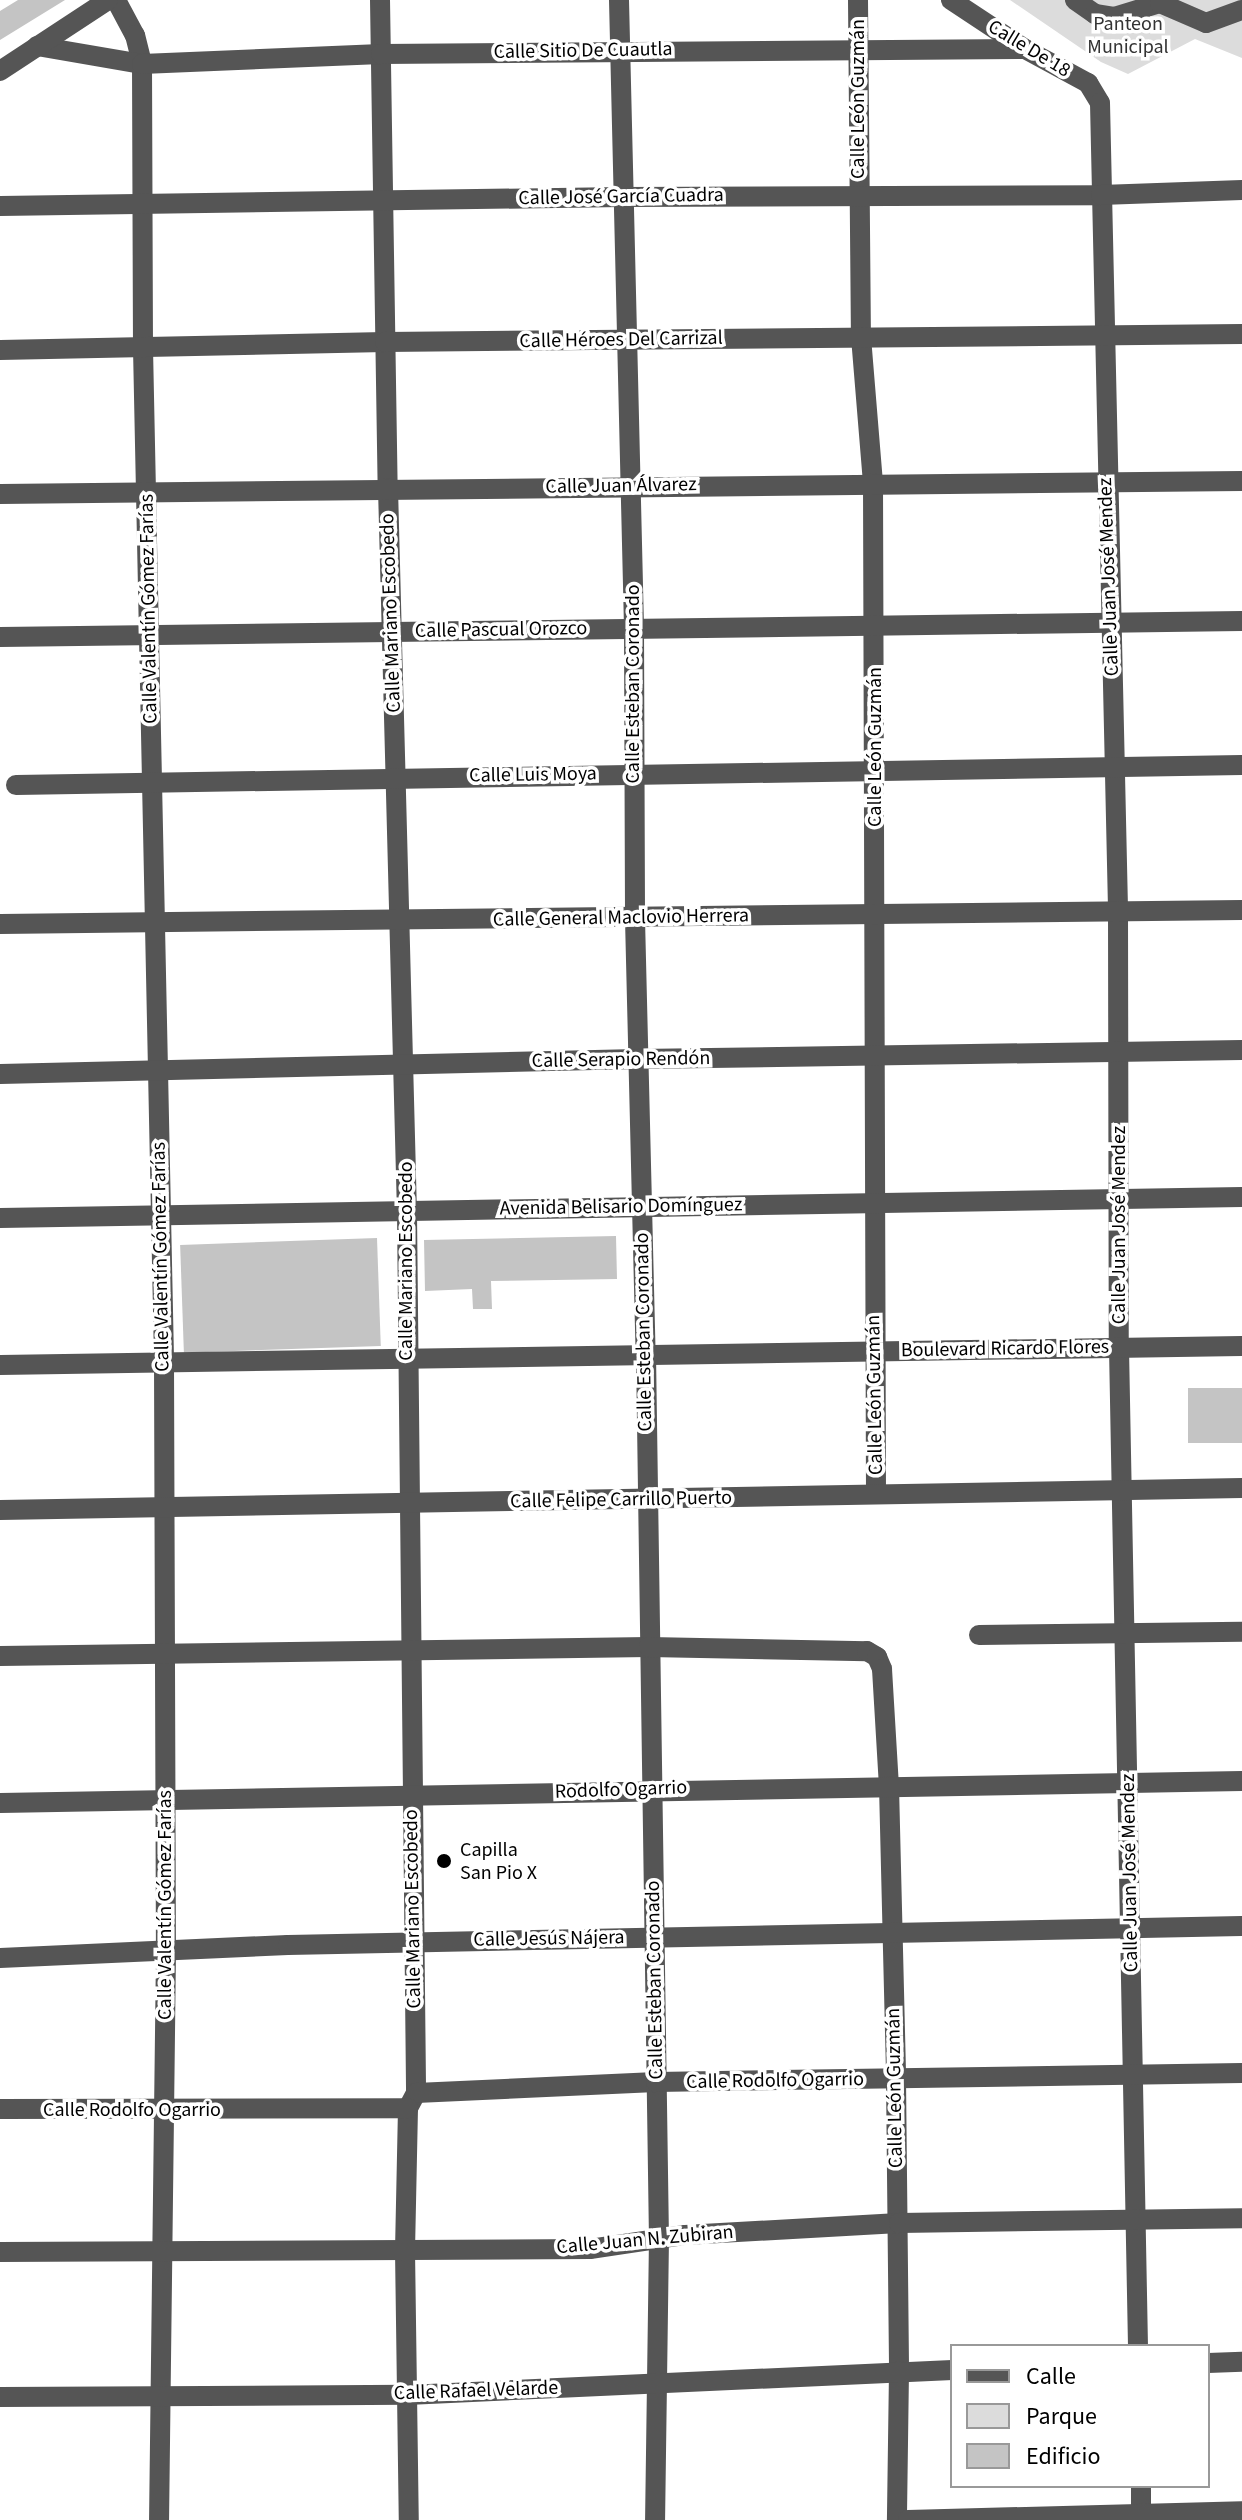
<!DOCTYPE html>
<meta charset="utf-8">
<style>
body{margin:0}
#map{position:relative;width:1242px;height:2520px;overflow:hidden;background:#fff;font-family:"Source Sans 3",sans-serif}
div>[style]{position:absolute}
.green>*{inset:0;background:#dcdcdc}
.building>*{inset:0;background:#c4c4c4;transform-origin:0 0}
.minor>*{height:20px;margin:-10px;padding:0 10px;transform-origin:10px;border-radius:10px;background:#555}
.dots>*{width:22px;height:22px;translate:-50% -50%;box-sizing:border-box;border:4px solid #fff;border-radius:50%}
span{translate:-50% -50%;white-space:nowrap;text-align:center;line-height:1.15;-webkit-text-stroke:7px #fff;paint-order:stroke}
.park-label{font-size:20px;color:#333}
.street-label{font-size:20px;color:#000}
.poi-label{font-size:20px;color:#000}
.left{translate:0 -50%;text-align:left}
.legend{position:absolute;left:950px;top:2344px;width:260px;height:144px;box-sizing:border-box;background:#fff;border:2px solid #999;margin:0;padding:10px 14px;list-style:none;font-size:24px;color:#000}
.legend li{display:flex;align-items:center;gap:16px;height:40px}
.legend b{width:40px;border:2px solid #999}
</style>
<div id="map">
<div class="green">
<div style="clip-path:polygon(1010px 0,1242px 0,1242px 58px,1195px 39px,1128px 74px,1101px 62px)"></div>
</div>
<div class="building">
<div style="clip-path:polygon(18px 0,65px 0,0 40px,0 11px)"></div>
<div style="clip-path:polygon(616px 1236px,617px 1279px,491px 1281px,492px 1309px,473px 1309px,472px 1289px,425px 1291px,424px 1240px)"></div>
<div style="left:377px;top:1238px;width:108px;height:197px;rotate:88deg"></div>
<div style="left:1242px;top:1388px;width:55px;height:54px;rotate:90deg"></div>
</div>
<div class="minor">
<div style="left:116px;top:0;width:40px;rotate:62deg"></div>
<div style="left:135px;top:35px;width:30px;rotate:76deg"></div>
<div style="left:142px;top:64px;width:284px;rotate:89.8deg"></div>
<div style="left:143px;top:348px;width:1015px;rotate:88.81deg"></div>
<div style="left:164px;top:1363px;width:588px;rotate:89.81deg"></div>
<div style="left:166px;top:1951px;width:569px;rotate:90.7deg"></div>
<div style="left:380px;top:0;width:488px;rotate:89.1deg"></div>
<div style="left:388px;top:488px;width:725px;rotate:88.5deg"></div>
<div style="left:407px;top:1213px;width:880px;rotate:89.41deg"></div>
<div style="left:416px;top:2093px;width:17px;rotate:118deg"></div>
<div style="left:408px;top:2108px;width:142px;rotate:91.2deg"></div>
<div style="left:405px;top:2250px;width:270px;rotate:89.2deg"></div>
<div style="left:619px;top:0;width:627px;rotate:88.63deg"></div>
<div style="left:634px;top:627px;width:292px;rotate:89.8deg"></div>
<div style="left:635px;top:919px;width:435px;rotate:88.6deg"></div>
<div style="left:646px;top:1354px;width:884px;rotate:89.16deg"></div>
<div style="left:659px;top:2238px;width:282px;rotate:90.8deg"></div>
<div style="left:858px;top:0;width:337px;rotate:89.5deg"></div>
<div style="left:861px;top:337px;width:146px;rotate:85.3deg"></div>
<div style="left:873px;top:483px;width:1011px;rotate:89.83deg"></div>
<div style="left:951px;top:0;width:89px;rotate:33.5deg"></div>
<div style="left:1025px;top:49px;width:72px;rotate:28.4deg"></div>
<div style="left:1088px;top:83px;width:23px;rotate:59deg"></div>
<div style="left:1100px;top:103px;width:808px;rotate:88.72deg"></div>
<div style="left:1118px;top:911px;width:437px;rotate:89.9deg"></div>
<div style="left:1119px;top:1348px;width:998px;rotate:88.91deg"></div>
<div style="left:1075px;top:0;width:24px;rotate:35deg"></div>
<div style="left:1095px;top:14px;width:19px;rotate:9deg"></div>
<div style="left:1114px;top:17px;width:48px;rotate:-16.9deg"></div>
<div style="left:1160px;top:3px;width:50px;rotate:23.5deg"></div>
<div style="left:1206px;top:23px;width:38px;rotate:-20deg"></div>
<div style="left:37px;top:46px;width:107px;rotate:9.7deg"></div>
<div style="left:142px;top:64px;width:239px;rotate:-2.4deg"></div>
<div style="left:381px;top:54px;width:644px;rotate:-0.44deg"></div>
<div style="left:0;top:71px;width:129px;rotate:-33.3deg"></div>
<div style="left:0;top:206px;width:622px;rotate:-0.83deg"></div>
<div style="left:622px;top:197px;width:479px;rotate:-0.2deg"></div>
<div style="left:1101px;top:195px;width:141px;rotate:-2deg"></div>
<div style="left:0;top:350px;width:385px;rotate:-1.2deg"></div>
<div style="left:385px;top:342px;width:857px;rotate:-0.53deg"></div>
<div style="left:0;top:494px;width:1242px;rotate:-0.6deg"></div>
<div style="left:0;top:637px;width:1242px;rotate:-0.74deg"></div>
<div style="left:16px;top:785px;width:1226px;rotate:-0.93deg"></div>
<div style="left:0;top:924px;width:1242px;rotate:-0.65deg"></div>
<div style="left:0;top:1074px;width:638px;rotate:-1.35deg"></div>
<div style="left:638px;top:1059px;width:604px;rotate:-0.85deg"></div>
<div style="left:0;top:1218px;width:1242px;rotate:-0.97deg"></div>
<div style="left:0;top:1365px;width:1242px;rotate:-0.88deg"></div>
<div style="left:0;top:1510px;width:1242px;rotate:-1.01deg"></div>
<div style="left:979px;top:1635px;width:263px;rotate:-0.7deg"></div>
<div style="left:0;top:1656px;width:649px;rotate:-0.79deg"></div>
<div style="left:649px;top:1647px;width:218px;rotate:1.1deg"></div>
<div style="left:867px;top:1651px;width:12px;rotate:31deg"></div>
<div style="left:877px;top:1657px;width:13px;rotate:67deg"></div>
<div style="left:882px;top:1669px;width:117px;rotate:86.6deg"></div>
<div style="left:889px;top:1786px;width:293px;rotate:88.6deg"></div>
<div style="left:896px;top:2079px;width:292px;rotate:89.4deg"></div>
<div style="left:899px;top:2371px;width:149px;rotate:90.8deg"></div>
<div style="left:0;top:1803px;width:1242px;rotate:-1.01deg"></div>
<div style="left:0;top:1958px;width:288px;rotate:-2.6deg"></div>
<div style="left:288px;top:1945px;width:954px;rotate:-1.14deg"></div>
<div style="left:416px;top:2093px;width:240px;rotate:-2.6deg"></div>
<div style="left:656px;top:2082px;width:586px;rotate:-0.88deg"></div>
<div style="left:0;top:2109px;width:408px;rotate:-0.1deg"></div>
<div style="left:0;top:2252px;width:590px;rotate:-0.29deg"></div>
<div style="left:590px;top:2249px;width:96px;rotate:-8.4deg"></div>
<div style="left:685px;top:2235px;width:214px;rotate:-3.2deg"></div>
<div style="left:899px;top:2223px;width:343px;rotate:-0.8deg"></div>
<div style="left:1208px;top:2363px;width:34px;rotate:-2deg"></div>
<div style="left:0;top:2397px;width:407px;rotate:-0.3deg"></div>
<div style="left:407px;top:2395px;width:546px;rotate:-2.63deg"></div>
<div style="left:1141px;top:2486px;width:34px;rotate:90deg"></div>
<div style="left:908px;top:2520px;width:334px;rotate:-1.5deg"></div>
</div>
<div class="dots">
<div style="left:444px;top:1861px;background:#000"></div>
</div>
<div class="park-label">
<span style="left:1128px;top:36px">Panteon<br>Municipal</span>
</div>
<div class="street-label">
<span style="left:1029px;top:49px;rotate:31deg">Calle De 18</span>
<span style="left:583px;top:51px;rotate:-1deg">Calle Sitio De Cuautla</span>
<span style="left:858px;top:99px;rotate:-90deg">Calle León Guzmán</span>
<span style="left:621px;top:197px;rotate:-1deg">Calle José García Cuadra</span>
<span style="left:621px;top:340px;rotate:-1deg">Calle Héroes Del Carrizal</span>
<span style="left:621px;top:486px;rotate:-1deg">Calle Juan Álvarez</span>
<span style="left:1109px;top:577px;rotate:-92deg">Calle Juan José Mendez</span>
<span style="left:149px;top:609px;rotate:-91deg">Calle Valentín Gómez Farías</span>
<span style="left:391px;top:613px;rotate:-92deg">Calle Mariano Escobedo</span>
<span style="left:501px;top:630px;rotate:-1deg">Calle Pascual Orozco</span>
<span style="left:633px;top:684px;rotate:-90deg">Calle Esteban Coronado</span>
<span style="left:875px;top:747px;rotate:-90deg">Calle León Guzmán</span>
<span style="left:533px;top:775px;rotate:-1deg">Calle Luis Moya</span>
<span style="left:621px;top:918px;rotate:-1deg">Calle General Maclovio Herrera</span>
<span style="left:621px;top:1060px;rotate:-1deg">Calle Serapio Rendón</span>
<span style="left:621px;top:1207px;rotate:-1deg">Avenida Belisario Domínguez</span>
<span style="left:1119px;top:1225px;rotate:-90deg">Calle Juan José Mendez</span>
<span style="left:161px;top:1257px;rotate:-91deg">Calle Valentín Gómez Farías</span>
<span style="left:406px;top:1261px;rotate:-90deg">Calle Mariano Escobedo</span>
<span style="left:644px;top:1332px;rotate:-91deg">Calle Esteban Coronado</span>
<span style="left:1005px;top:1349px;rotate:-1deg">Boulevard Ricardo Flores</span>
<span style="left:875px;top:1395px;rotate:-91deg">Calle León Guzmán</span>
<span style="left:621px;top:1500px;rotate:-1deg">Calle Felipe Carrillo Puerto</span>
<span style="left:621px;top:1790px;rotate:-2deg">Rodolfo Ogarrio</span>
<span style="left:1130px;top:1873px;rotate:-91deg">Calle Juan José Mendez</span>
<span style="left:165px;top:1905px;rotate:-90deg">Calle Valentín Gómez Farías</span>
<span style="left:413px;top:1909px;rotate:-91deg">Calle Mariano Escobedo</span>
<span style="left:549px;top:1939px;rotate:-1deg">Calle Jesús Nájera</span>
<span style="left:655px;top:1980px;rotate:-91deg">Calle Esteban Coronado</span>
<span style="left:775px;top:2081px;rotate:-1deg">Calle Rodolfo Ogarrio</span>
<span style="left:895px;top:2088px;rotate:-91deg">Calle León Guzmán</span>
<span style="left:132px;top:2110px">Calle Rodolfo Ogarrio</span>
<span style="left:645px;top:2240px;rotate:-5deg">Calle Juan N. Zubiran</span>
<span style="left:476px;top:2391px;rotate:-2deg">Calle Rafael Velarde</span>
</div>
<div class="poi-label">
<span class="left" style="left:460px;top:1862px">Capilla<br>San Pio X</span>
</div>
<ul class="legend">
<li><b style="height:10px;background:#555"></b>Calle</li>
<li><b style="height:22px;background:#dcdcdc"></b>Parque</li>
<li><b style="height:22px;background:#c4c4c4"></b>Edificio</li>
</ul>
</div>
